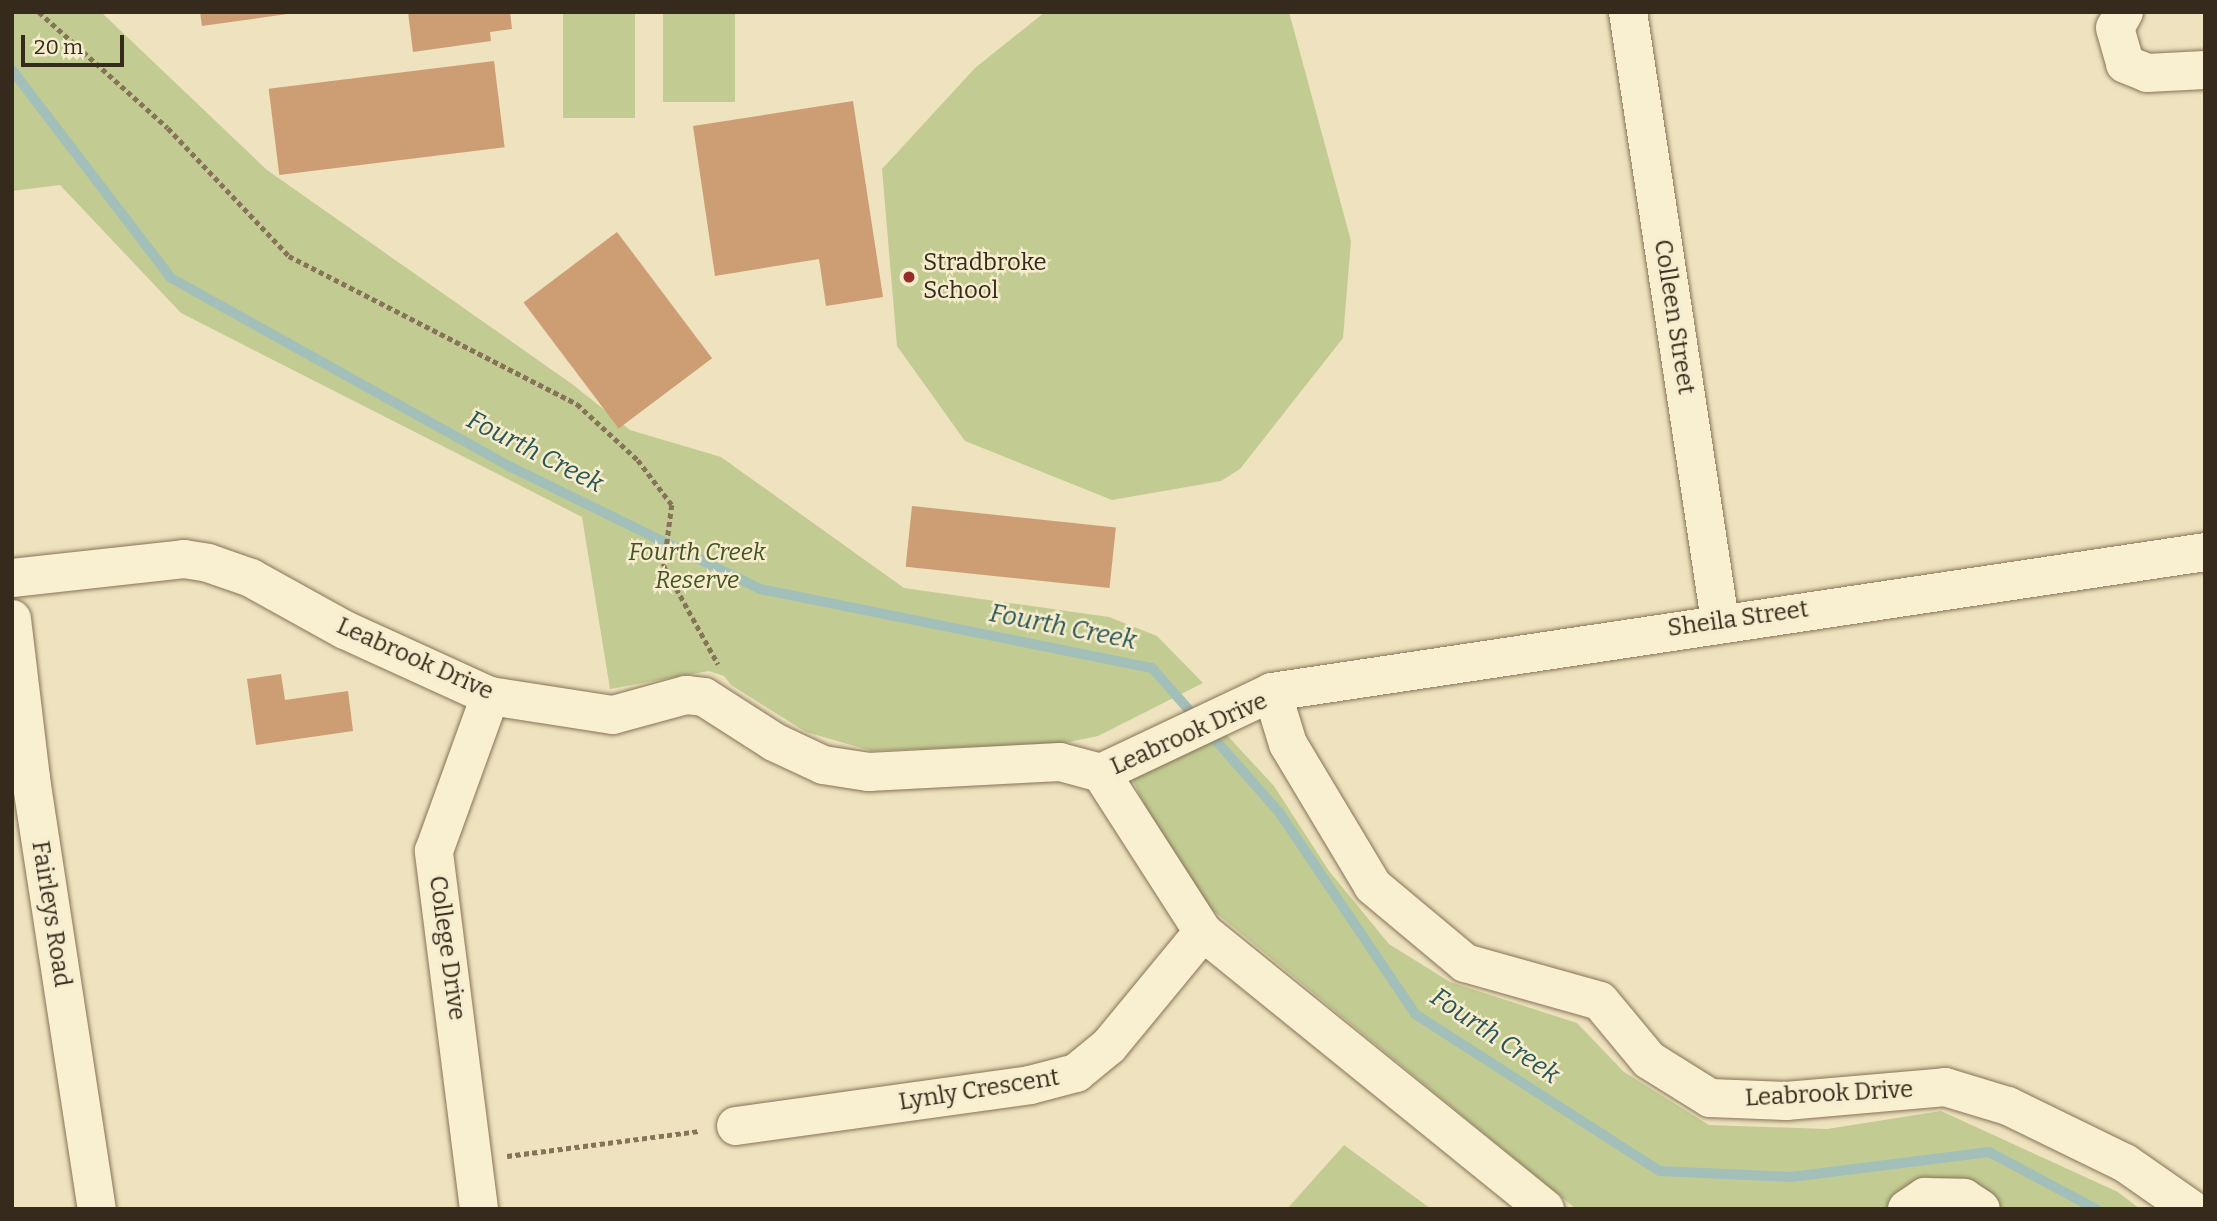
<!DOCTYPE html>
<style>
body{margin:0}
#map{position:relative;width:2217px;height:1221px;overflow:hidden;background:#eee3be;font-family:Bitter,serif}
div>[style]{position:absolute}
.green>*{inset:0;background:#c2cc92;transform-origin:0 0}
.stream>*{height:10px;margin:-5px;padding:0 5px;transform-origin:5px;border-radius:5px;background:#a2c0b9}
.building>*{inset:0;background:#cd9d73;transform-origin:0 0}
.path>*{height:4.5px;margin-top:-2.25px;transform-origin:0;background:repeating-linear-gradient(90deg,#877357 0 5px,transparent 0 8.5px)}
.roads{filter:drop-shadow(0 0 2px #877357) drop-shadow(0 0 2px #877357)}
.minor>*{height:38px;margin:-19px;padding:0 19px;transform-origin:19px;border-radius:19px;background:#f9efd1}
.dots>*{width:19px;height:19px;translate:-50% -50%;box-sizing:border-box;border:4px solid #f6ecce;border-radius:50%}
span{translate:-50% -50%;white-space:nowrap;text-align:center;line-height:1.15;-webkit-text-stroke:5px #f6ecce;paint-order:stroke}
.poi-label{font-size:24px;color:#362a1c}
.left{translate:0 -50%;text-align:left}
.street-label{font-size:24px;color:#362a1c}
.park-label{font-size:24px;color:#445322;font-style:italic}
.water-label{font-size:26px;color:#2a5656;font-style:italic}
.frame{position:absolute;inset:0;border:14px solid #362a1c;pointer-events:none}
.scale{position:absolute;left:21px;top:35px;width:103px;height:32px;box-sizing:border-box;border:4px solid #362a1c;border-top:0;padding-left:9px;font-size:21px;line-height:24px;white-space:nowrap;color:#362a1c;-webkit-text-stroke:5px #f6ecce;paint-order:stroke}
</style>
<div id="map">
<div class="green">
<div style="clip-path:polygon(12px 12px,101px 12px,267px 170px,572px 384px,630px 430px,721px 457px,904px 588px,1109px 617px,1157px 636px,1203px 683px,1098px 736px,1064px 743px,872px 751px,806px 732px,731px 685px,724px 676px,709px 671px,610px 689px,582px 517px,181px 313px,60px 185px,12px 191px)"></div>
<div style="left:563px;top:12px;width:72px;height:106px"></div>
<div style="left:663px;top:12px;width:72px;height:90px"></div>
<div style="clip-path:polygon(1045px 12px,1289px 12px,1351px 241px,1343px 338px,1240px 469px,1221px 481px,1112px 500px,965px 441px,897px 346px,882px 169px,975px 68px)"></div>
<div style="clip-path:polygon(1224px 732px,1274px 786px,1329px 871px,1389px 944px,1450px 982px,1577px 1023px,1624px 1072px,1709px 1125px,1827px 1129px,1941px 1111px,2118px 1192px,2140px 1209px,2001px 1209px,1973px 1185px,1915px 1187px,1884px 1209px,1576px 1209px,1210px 908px,1157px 832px,1130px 774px)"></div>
<div style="clip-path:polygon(1344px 1145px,1431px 1209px,1287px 1209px)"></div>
</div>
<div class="stream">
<div style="left:12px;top:70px;width:262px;rotate:52.6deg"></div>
<div style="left:171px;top:278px;width:389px;rotate:29.1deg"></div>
<div style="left:511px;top:467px;width:277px;rotate:26.1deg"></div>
<div style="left:760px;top:589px;width:400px;rotate:11.4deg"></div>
<div style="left:1152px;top:668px;width:192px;rotate:48.6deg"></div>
<div style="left:1279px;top:812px;width:244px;rotate:56deg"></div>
<div style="left:1415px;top:1014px;width:291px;rotate:32.7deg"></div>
<div style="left:1660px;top:1171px;width:131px;rotate:2.6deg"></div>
<div style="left:1791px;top:1177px;width:200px;rotate:-7.2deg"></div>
<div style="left:1989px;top:1152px;width:121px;rotate:28deg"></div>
</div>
<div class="building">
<div style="clip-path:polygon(200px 12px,286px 12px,287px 14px,202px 26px)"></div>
<div style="clip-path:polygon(408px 12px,510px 12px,512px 29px,490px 32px,491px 41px,413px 52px)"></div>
<div style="left:494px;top:61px;width:87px;height:227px;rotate:83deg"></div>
<div style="clip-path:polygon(853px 101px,883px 297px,826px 306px,819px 259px,715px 276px,693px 126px)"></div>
<div style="left:617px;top:232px;width:158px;height:117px;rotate:53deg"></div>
<div style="left:912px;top:506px;width:205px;height:61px;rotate:6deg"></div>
<div style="clip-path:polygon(281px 674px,285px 700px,348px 691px,353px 731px,256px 745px,247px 679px)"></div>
</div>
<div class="path">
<div style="left:39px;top:12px;width:173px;rotate:42deg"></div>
<div style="left:168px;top:128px;width:176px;rotate:46.6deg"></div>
<div style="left:289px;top:256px;width:324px;rotate:27.2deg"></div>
<div style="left:577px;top:404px;width:83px;rotate:42.6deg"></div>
<div style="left:638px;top:460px;width:56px;rotate:52.9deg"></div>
<div style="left:672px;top:505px;width:62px;rotate:97.5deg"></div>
<div style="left:664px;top:566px;width:112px;rotate:61.1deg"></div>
<div style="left:507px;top:1156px;width:195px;rotate:-7.4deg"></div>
</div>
<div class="roads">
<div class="minor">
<div style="left:1628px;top:12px;width:616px;rotate:81.41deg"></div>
<div style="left:2124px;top:12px;width:18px;rotate:119deg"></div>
<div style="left:2115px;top:28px;width:37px;rotate:74deg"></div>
<div style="left:2125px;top:64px;width:24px;rotate:22deg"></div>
<div style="left:2147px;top:73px;width:58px;rotate:-3deg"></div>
<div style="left:12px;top:578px;width:173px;rotate:-6.3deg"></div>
<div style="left:184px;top:559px;width:24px;rotate:9deg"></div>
<div style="left:208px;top:563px;width:46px;rotate:19.2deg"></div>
<div style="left:251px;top:578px;width:107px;rotate:29deg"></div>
<div style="left:345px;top:630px;width:159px;rotate:24.5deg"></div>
<div style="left:490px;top:696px;width:124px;rotate:8.8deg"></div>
<div style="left:613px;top:715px;width:76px;rotate:-15.3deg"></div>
<div style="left:686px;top:695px;width:18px;rotate:6deg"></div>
<div style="left:704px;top:697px;width:83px;rotate:32.7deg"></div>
<div style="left:774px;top:742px;width:54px;rotate:25.1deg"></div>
<div style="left:823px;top:765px;width:47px;rotate:8.7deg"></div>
<div style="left:869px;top:772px;width:191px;rotate:-3deg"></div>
<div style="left:1060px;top:762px;width:42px;rotate:15deg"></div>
<div style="left:1101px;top:773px;width:189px;rotate:-25.3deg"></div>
<div style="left:1272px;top:692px;width:943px;rotate:-8.53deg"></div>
<div style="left:12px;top:619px;width:161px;rotate:83.2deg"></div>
<div style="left:31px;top:779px;width:435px;rotate:81.3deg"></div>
<div style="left:1272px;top:692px;width:54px;rotate:72.9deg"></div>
<div style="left:1288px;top:744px;width:165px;rotate:59.1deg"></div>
<div style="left:1373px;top:886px;width:120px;rotate:39.9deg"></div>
<div style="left:1465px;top:963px;width:140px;rotate:15.7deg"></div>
<div style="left:1600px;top:1001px;width:77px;rotate:50.3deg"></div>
<div style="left:1649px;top:1060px;width:72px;rotate:31.9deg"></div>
<div style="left:1710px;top:1098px;width:76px;rotate:2.3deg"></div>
<div style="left:1786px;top:1101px;width:160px;rotate:-5deg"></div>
<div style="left:1945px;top:1087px;width:66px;rotate:16.8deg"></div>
<div style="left:2008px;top:1106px;width:130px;rotate:26deg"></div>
<div style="left:2125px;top:1163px;width:80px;rotate:34.9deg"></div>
<div style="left:1101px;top:773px;width:189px;rotate:57.3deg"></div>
<div style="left:1203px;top:932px;width:440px;rotate:39deg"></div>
<div style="left:736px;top:1126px;width:297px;rotate:-7.9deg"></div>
<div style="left:1030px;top:1085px;width:48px;rotate:-14.6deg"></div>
<div style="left:1076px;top:1073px;width:43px;rotate:-39.3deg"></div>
<div style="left:1109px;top:1046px;width:148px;rotate:-50.5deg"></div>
<div style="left:479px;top:1209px;width:361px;rotate:-97.2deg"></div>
<div style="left:434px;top:851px;width:165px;rotate:-70.1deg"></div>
<div style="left:1907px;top:1209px;width:22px;rotate:-34deg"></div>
<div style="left:1925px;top:1197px;width:39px;rotate:1deg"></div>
<div style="left:1964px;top:1198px;width:20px;rotate:33deg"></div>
</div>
</div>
<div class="dots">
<div style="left:909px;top:277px;background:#972b26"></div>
</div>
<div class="poi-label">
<span class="left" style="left:923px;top:277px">Stradbroke<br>School</span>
</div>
<div class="street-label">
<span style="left:1674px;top:317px;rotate:81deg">Colleen Street</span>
<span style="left:1738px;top:619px;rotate:-8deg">Sheila Street</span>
<span style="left:415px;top:659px;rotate:24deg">Leabrook Drive</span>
<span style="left:1189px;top:734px;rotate:-24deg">Leabrook Drive</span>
<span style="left:51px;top:914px;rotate:81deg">Fairleys Road</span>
<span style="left:447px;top:948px;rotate:82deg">College Drive</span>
<span style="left:979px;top:1090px;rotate:-9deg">Lynly Crescent</span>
<span style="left:1829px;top:1094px;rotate:-3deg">Leabrook Drive</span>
</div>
<div class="park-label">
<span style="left:697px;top:567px">Fourth Creek<br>Reserve</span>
</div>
<div class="water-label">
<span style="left:535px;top:452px;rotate:27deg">Fourth Creek</span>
<span style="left:1063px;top:627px;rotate:11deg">Fourth Creek</span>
<span style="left:1495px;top:1036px;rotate:34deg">Fourth Creek</span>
</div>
<div class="frame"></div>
<div class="scale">20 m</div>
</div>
